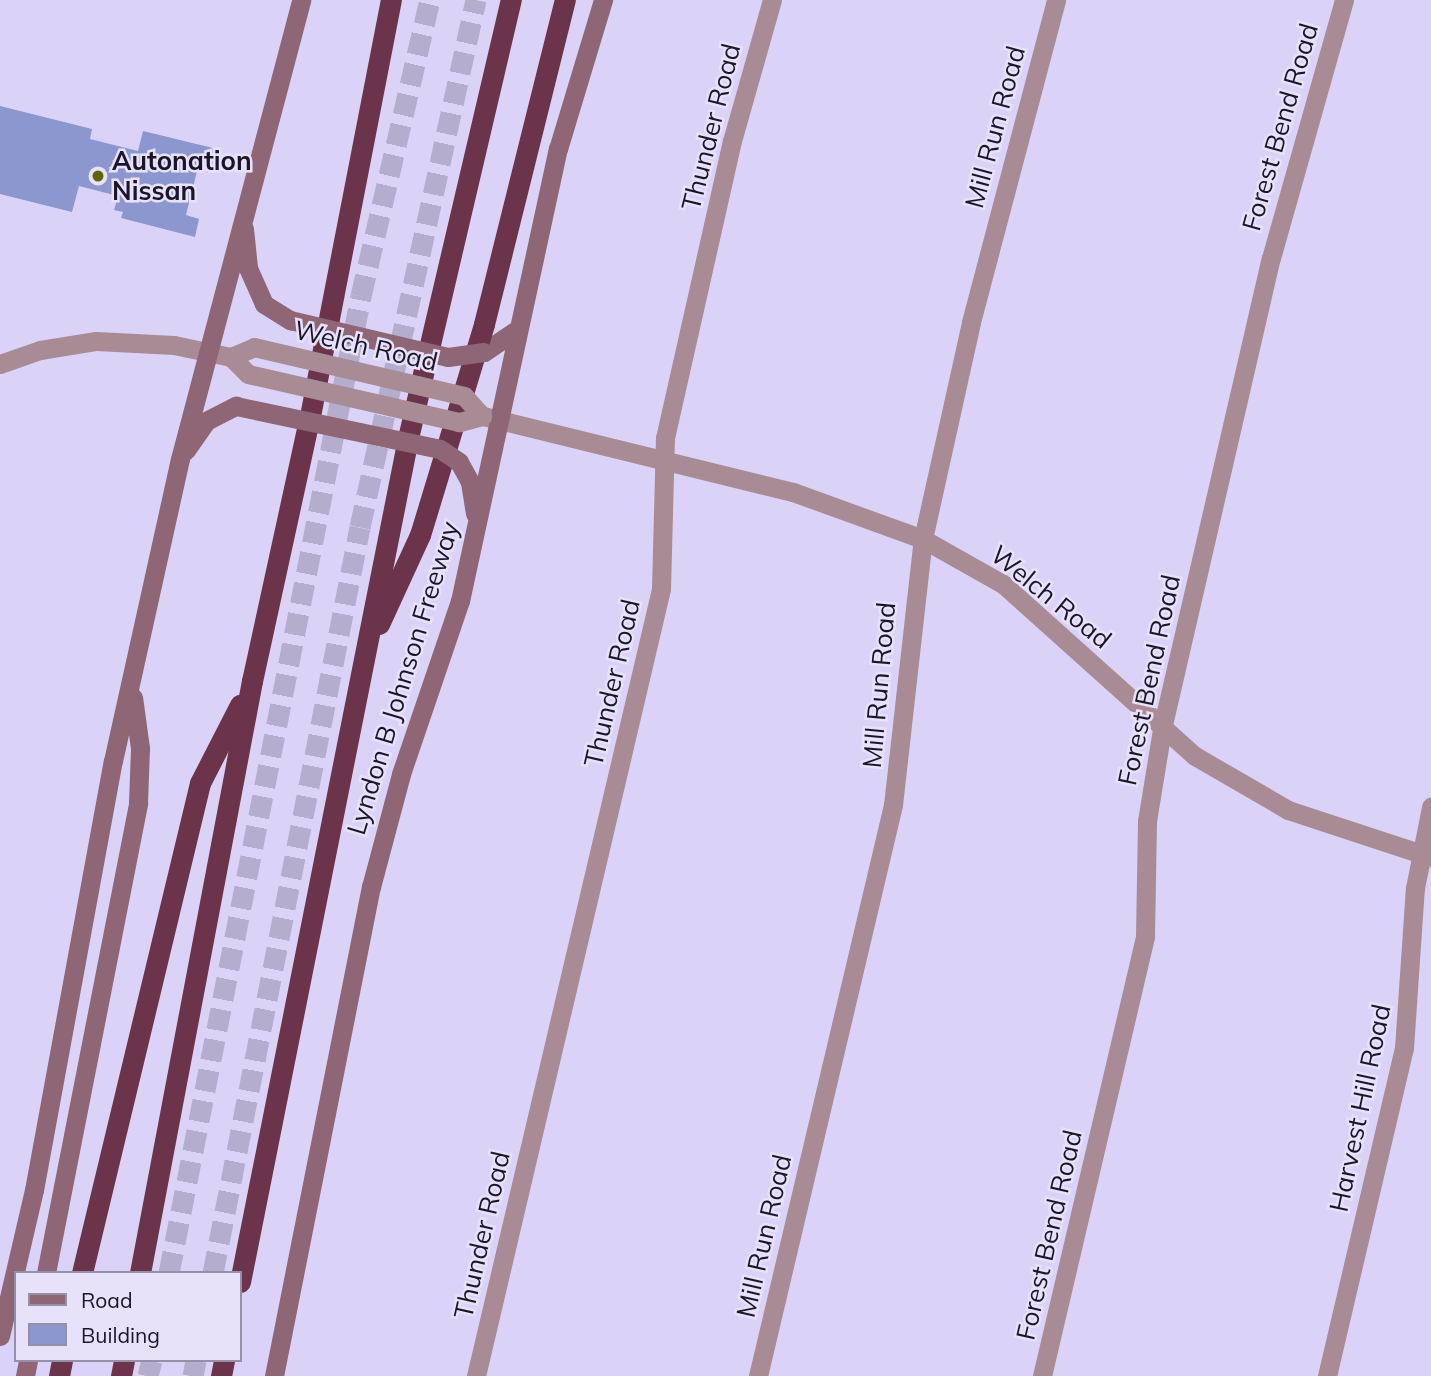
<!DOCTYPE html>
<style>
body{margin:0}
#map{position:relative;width:1431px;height:1376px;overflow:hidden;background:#dad3f7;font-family:Mulish,sans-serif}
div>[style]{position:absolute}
.building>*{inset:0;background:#8c97cf}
.motorway-tunnel>*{height:21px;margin-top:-10.5px;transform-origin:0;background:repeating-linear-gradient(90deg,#b4adce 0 21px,transparent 0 31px)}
.minor>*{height:19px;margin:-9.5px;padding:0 9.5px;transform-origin:9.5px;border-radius:9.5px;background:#a88b95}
.tertiary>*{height:19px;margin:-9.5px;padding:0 9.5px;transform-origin:9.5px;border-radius:9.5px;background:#a88b95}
.secondary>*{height:19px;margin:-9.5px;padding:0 9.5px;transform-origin:9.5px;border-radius:9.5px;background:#8f6675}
.motorway>*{height:21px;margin:-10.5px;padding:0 10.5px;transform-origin:10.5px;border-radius:10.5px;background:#6b344b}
.tertiary-bridge>*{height:19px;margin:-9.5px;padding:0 9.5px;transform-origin:9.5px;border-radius:9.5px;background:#a88b95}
.secondary-bridge>*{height:19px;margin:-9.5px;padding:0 9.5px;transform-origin:9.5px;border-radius:9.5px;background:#8f6675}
.dots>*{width:19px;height:19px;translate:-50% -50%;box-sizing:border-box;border:4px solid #e7e2fa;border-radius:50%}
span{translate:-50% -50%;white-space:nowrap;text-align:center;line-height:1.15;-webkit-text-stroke:5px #e7e2fa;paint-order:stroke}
.street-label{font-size:26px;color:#1b152a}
.poi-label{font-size:26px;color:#1b152a;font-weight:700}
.left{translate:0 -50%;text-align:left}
.legend{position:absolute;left:14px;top:1271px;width:228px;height:91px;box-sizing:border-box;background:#e7e2fa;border:2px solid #9590a7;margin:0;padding:9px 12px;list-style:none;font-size:21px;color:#1b152a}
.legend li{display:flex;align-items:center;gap:14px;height:35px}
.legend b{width:35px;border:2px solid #9590a7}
</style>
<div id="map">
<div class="building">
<div style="clip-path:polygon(0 106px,92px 129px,90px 139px,138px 151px,143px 131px,217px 149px,213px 166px,199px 163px,186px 215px,199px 219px,195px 237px,121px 218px,123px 212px,114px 210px,118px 196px,79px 186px,72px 212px,0 194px)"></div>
</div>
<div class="motorway-tunnel">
<div style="left:169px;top:1273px;width:996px;rotate:-78.88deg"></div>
<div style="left:361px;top:296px;width:304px;rotate:-76.9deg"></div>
<div style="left:213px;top:1273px;width:760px;rotate:-78.85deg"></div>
<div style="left:360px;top:527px;width:540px;rotate:-77.59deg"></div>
<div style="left:148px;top:1376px;width:16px;rotate:-76deg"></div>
<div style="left:193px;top:1376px;width:16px;rotate:-79deg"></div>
</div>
<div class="minor">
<div style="left:476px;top:1376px;width:808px;rotate:-76.77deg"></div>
<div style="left:661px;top:589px;width:151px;rotate:-88.5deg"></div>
<div style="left:665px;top:438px;width:304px;rotate:-77.3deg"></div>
<div style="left:732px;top:141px;width:147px;rotate:-74.2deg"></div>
<div style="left:758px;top:1376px;width:587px;rotate:-76.7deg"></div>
<div style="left:893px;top:805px;width:268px;rotate:-83.6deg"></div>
<div style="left:923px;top:539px;width:222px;rotate:-77.5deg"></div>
<div style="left:971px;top:322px;width:333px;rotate:-75.2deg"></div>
<div style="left:1042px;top:1376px;width:452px;rotate:-76.8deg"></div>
<div style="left:1145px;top:936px;width:115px;rotate:-89deg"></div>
<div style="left:1147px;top:821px;width:93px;rotate:-80.7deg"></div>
<div style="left:1162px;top:729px;width:483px;rotate:-77deg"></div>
<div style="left:1271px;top:258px;width:268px;rotate:-74.2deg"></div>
</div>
<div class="tertiary">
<div style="left:0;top:364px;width:42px;rotate:-19.3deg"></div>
<div style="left:40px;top:350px;width:57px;rotate:-9.1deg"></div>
<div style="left:96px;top:341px;width:78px;rotate:2.9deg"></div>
<div style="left:174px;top:345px;width:58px;rotate:11.9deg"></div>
<div style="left:483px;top:416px;width:319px;rotate:13.8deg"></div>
<div style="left:793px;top:492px;width:138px;rotate:19.9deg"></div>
<div style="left:923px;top:539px;width:92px;rotate:29.4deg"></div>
<div style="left:1003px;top:584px;width:258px;rotate:41.9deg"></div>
<div style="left:1195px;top:756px;width:108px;rotate:30.1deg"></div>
<div style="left:1288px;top:810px;width:151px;rotate:18.2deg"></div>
<div style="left:1327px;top:1376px;width:337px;rotate:-76.8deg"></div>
<div style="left:1404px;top:1048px;width:160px;rotate:-86.1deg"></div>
<div style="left:1415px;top:888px;width:83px;rotate:-78.8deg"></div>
</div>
<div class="secondary">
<div style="left:244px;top:229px;width:39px;rotate:84deg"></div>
<div style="left:248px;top:268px;width:39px;rotate:66deg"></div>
<div style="left:484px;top:352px;width:40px;rotate:-34deg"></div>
<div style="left:186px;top:450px;width:35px;rotate:-55deg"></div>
<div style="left:206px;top:421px;width:34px;rotate:-27deg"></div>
<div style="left:459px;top:462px;width:23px;rotate:61deg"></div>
<div style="left:470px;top:482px;width:32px;rotate:81deg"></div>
<div style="left:46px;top:1273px;width:479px;rotate:-78.9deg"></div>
<div style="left:138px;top:803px;width:55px;rotate:-87.9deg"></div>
<div style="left:140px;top:748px;width:51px;rotate:-97.8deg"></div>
<div style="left:0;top:1336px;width:150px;rotate:-76.9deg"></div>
<div style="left:34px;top:1190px;width:436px;rotate:-79.6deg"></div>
<div style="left:113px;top:761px;width:309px;rotate:-77.5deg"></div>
<div style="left:180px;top:459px;width:475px;rotate:-75.2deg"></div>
<div style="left:25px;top:1376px;width:16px;rotate:-79deg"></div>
<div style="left:274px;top:1376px;width:499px;rotate:-78.8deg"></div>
<div style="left:371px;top:887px;width:117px;rotate:-75.1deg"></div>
<div style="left:401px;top:774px;width:183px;rotate:-71.2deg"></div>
<div style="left:460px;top:601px;width:463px;rotate:-77.8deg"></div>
<div style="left:558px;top:149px;width:156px;rotate:-73.2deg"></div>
</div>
<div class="motorway">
<div style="left:379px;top:624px;width:98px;rotate:-65.3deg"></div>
<div style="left:420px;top:535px;width:220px;rotate:-73.1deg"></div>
<div style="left:484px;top:324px;width:334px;rotate:-76deg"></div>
<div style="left:82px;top:1273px;width:504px;rotate:-76.46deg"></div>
<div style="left:200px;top:783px;width:88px;rotate:-62.9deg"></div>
<div style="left:140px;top:1273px;width:603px;rotate:-79.29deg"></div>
<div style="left:252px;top:681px;width:271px;rotate:-77.7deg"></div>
<div style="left:310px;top:416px;width:424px;rotate:-79deg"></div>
<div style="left:240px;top:1282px;width:861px;rotate:-78.74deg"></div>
<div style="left:408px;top:438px;width:450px;rotate:-76.8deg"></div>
<div style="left:59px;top:1376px;width:16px;rotate:-79deg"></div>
<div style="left:121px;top:1376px;width:16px;rotate:-79deg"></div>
<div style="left:221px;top:1376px;width:16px;rotate:-79deg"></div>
</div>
<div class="tertiary-bridge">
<div style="left:254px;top:347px;width:216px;rotate:13.1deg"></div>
<div style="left:464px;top:396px;width:27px;rotate:48deg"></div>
<div style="left:482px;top:416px;width:24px;rotate:165deg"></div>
<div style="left:459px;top:422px;width:216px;rotate:-167.2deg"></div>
<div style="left:248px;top:374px;width:24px;rotate:-135deg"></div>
<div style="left:231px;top:357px;width:25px;rotate:-23deg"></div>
</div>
<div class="secondary-bridge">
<div style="left:264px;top:304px;width:31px;rotate:32deg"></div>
<div style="left:290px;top:320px;width:162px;rotate:13.2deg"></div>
<div style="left:448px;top:357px;width:36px;rotate:-8deg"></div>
<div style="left:236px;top:406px;width:208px;rotate:11.9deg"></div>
<div style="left:440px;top:449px;width:23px;rotate:34deg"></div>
</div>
<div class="dots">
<div style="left:98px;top:176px;background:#5e6605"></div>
</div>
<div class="street-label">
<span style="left:711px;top:127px;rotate:-76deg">Thunder Road</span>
<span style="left:995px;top:127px;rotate:-75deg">Mill Run Road</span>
<span style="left:1280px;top:127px;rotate:-74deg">Forest Bend Road</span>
<span style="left:366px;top:346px;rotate:13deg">Welch Road</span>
<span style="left:1051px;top:597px;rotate:39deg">Welch Road</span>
<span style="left:403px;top:678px;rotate:-73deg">Lyndon B Johnson Freeway</span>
<span style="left:1149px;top:680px;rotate:-78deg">Forest Bend Road</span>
<span style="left:612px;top:683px;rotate:-77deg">Thunder Road</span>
<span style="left:879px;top:685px;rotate:-85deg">Mill Run Road</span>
<span style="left:1360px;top:1108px;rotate:-78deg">Harvest Hill Road</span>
<span style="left:482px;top:1235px;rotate:-77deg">Thunder Road</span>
<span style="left:1049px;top:1235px;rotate:-77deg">Forest Bend Road</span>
<span style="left:764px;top:1236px;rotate:-77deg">Mill Run Road</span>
</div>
<div class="poi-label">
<span class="left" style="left:112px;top:176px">Autonation<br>Nissan</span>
</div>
<ul class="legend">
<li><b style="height:9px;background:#8f6675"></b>Road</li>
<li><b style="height:19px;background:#8c97cf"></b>Building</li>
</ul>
</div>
